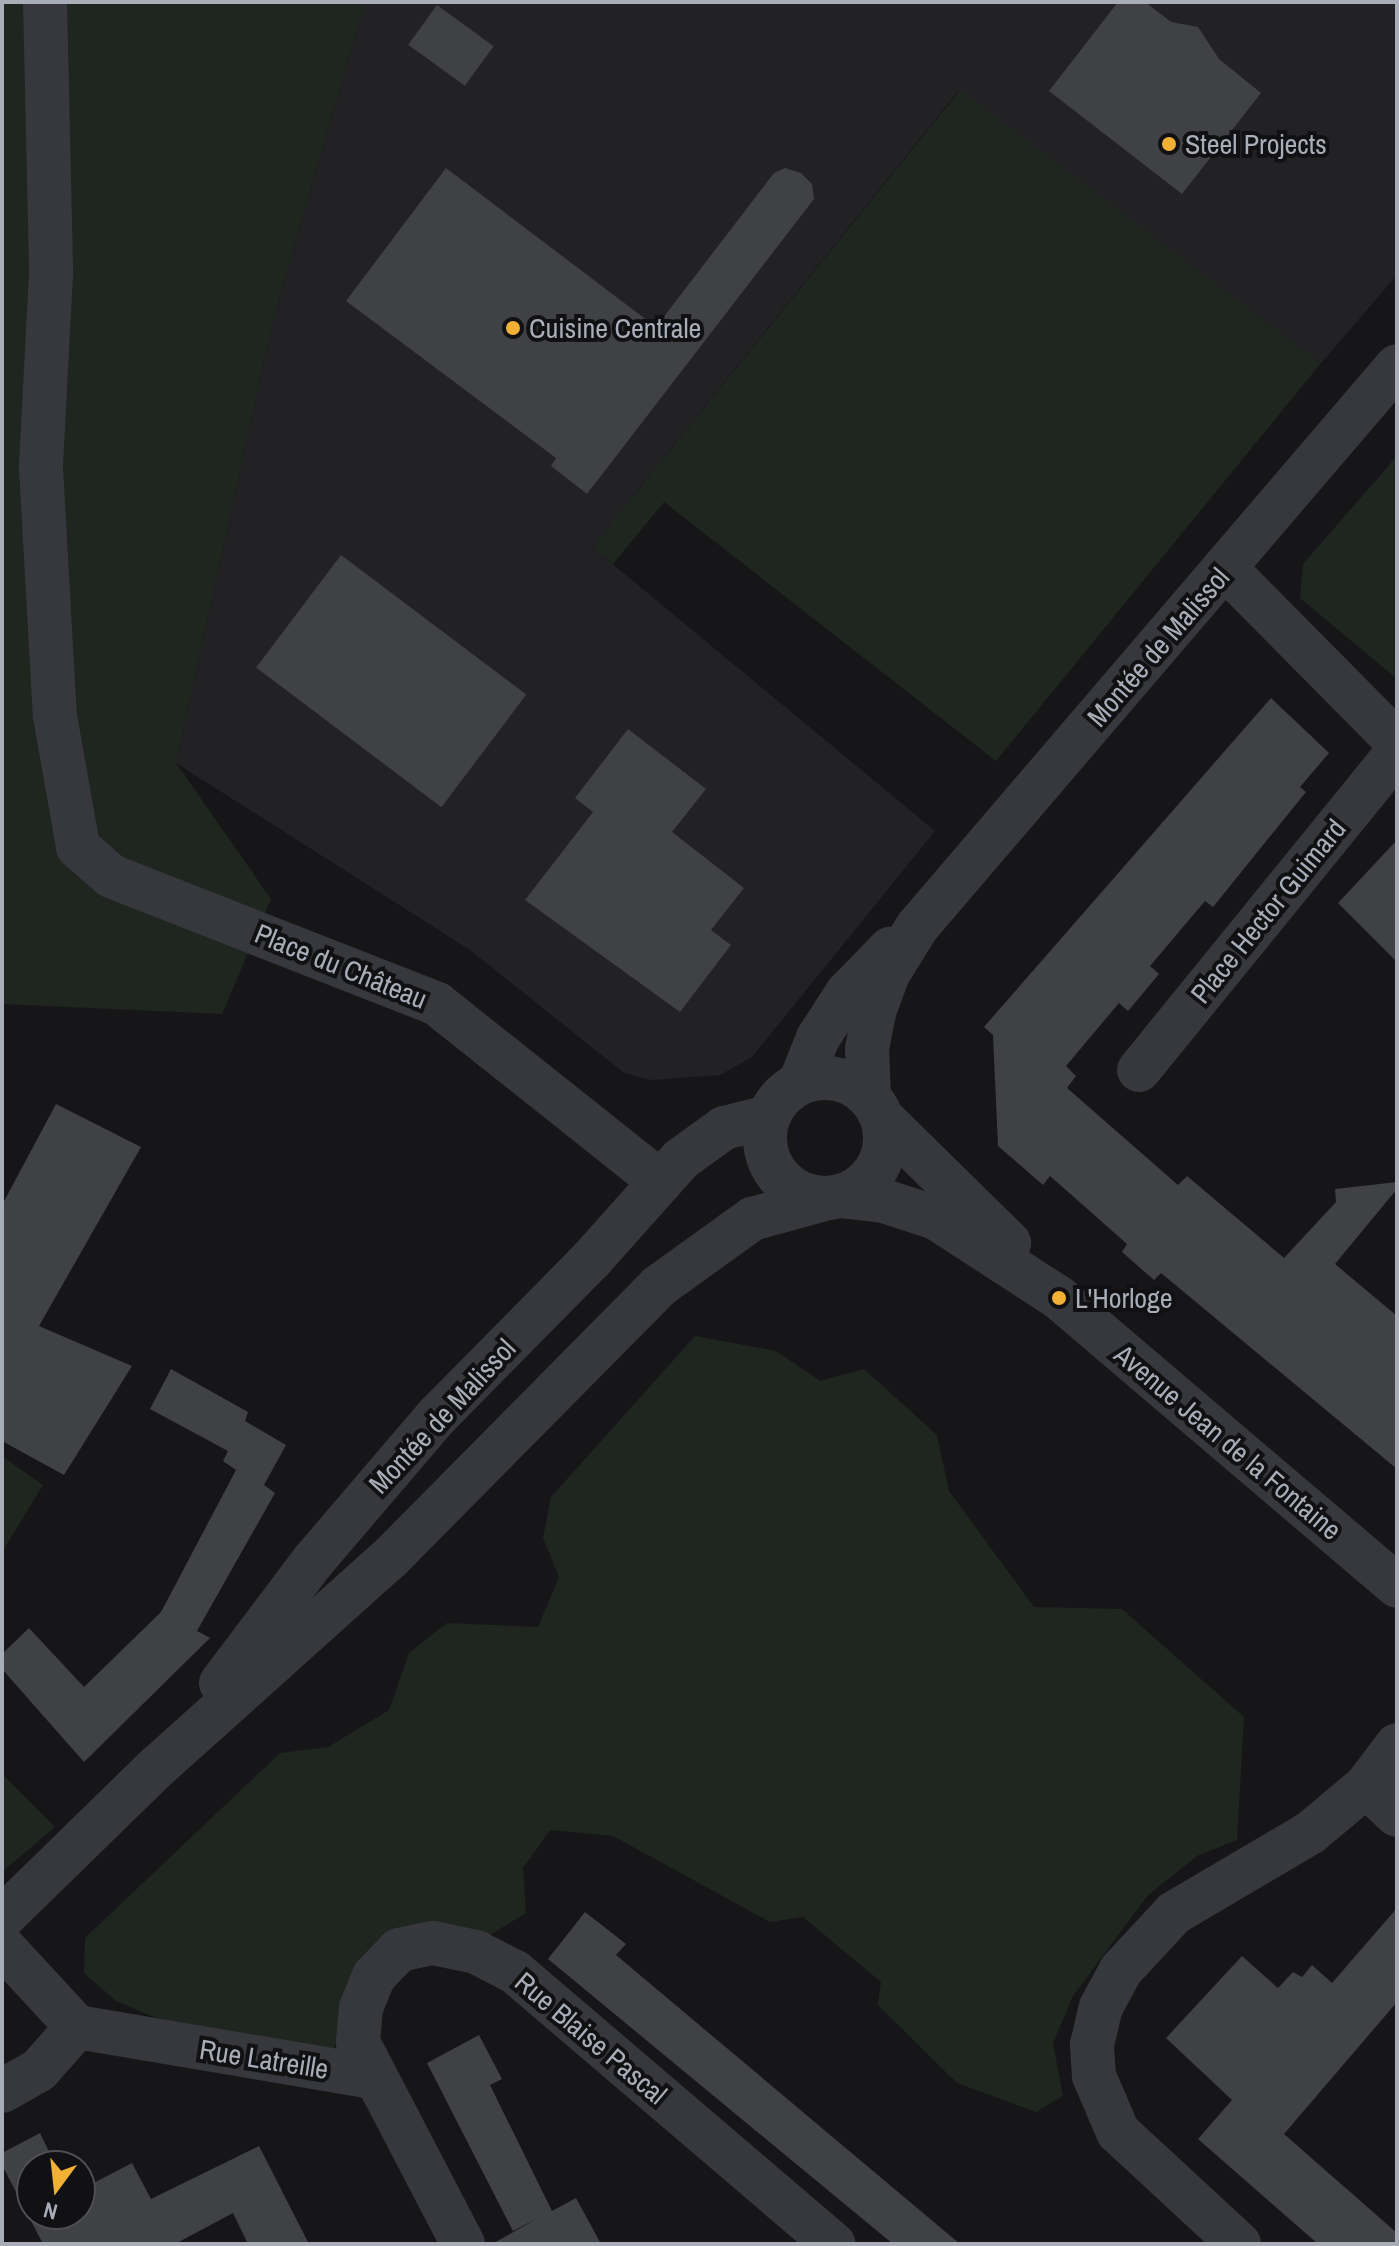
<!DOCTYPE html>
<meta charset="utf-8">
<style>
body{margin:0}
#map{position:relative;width:1399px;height:2246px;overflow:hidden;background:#161618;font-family:"Archivo Narrow",sans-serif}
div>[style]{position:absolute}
.built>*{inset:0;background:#222225}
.green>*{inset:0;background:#1e261f}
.building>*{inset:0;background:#404145;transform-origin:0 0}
.minor>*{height:44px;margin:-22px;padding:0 22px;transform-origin:22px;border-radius:22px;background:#37383d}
.minor>.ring{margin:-22px;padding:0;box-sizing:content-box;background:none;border:44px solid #37383d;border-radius:50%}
.dots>*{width:22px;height:22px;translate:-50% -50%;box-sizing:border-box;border:4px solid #111113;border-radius:50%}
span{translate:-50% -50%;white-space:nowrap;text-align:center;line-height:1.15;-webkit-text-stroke:8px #111113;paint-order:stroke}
.poi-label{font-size:28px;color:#a8adb8}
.left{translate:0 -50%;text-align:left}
.street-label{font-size:28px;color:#a8adb8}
.frame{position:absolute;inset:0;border:4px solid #a8adb8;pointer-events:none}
.north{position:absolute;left:16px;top:2150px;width:80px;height:80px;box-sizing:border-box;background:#111113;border:2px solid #4d4f55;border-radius:50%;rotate:195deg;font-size:22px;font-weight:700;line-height:32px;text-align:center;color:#a8adb8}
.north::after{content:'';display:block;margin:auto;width:28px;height:36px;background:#f2b134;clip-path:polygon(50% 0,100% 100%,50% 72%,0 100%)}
</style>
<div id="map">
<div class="built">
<div style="clip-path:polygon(365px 2px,1397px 2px,1397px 275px,1321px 363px,959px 90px,592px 547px,935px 831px,752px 1057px,720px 1075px,650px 1080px,624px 1073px,470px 950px,176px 763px,273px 320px)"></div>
</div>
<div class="green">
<div style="clip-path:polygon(2px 2px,365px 2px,273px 320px,176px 763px,271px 899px,222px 1014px,2px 1004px)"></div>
<div style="clip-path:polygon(960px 90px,1321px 363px,996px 761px,664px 502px,613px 564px,592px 547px)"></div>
<div style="clip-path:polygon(1397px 456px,1397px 679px,1300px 598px,1303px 564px)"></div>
<div style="clip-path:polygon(695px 1336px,776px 1351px,820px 1381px,864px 1369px,937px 1435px,949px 1491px,1034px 1607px,1122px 1609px,1244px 1717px,1237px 1840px,1197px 1856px,1148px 1895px,1073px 1996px,1053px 2043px,1063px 2096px,1036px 2112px,957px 2083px,878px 2005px,881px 1982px,803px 1917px,770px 1922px,613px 1836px,550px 1830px,523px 1868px,526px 1913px,479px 1942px,346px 1987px,334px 2050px,156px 2018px,116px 2001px,84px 1973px,85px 1938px,280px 1753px,328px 1747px,389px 1710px,409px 1653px,447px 1623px,538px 1627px,559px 1577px,543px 1538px,551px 1497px)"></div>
<div style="clip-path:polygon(2px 1456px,43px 1485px,2px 1552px)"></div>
<div style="clip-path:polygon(2px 1774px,55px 1827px,2px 1872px)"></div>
</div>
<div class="building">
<div style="clip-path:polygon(1118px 2px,1145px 2px,1171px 22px,1198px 27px,1219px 59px,1261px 93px,1182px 194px,1049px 91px)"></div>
<div style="left:437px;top:5px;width:70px;height:49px;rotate:36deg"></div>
<div style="clip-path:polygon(446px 168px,656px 327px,774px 173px,785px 168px,801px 173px,812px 184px,814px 199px,587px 494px,551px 466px,556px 458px,346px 301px)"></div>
<div style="left:341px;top:555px;width:232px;height:141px;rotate:37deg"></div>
<div style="clip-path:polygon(1271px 698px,1329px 753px,1300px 787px,1306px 792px,1213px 907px,1205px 901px,1150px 966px,1159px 974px,1128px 1011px,1119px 1003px,1066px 1066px,1076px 1076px,1067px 1088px,1178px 1185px,1187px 1176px,1284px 1258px,1336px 1202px,1335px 1189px,1397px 1182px,1397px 1189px,1335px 1264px,1397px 1316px,1397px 1469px,1161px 1273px,1154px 1280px,1122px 1252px,1127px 1244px,1050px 1176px,1043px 1185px,998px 1146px,993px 1035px,984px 1027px)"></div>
<div style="clip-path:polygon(628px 729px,706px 789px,672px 832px,744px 888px,711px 930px,731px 945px,680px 1012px,525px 900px,593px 812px,575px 798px)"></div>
<div style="clip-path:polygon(1397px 840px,1397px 962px,1338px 903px)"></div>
<div style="clip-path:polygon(56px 1104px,141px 1147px,39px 1326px,132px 1366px,64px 1475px,2px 1441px,2px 1205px)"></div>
<div style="clip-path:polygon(171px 1369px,248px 1412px,245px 1421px,286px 1445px,264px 1485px,275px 1493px,197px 1631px,210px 1638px,84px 1762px,2px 1669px,2px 1654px,29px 1628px,84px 1687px,161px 1612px,236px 1470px,223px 1461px,228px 1451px,150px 1409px)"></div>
<div style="clip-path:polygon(1397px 1908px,1397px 2002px,1284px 2134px,1397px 2233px,1397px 2244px,1318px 2244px,1198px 2139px,1232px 2100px,1166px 2038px,1242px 1956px,1278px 1988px,1293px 1972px,1302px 1977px,1312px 1965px,1332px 1983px)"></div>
<div style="clip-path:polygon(585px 1912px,626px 1944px,616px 1955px,960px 2244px,893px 2244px,548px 1959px)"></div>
<div style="clip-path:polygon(479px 2035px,502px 2079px,490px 2085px,552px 2211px,576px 2198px,601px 2244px,492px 2244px,540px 2217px,513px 2231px,427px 2063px)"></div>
<div style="clip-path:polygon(40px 2133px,56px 2166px,32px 2166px,32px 2214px,80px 2214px,80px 2190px,132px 2163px,151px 2199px,259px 2146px,309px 2244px,248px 2244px,233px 2213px,175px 2244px,43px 2244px,2px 2165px,2px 2153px)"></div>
</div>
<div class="minor">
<div style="left:45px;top:2px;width:272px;rotate:88.7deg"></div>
<div style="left:51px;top:274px;width:194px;rotate:93deg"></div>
<div style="left:41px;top:468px;width:248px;rotate:86.8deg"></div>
<div style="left:55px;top:716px;width:133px;rotate:80deg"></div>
<div style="left:78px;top:847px;width:44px;rotate:41.3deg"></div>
<div style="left:111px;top:876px;width:350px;rotate:21.4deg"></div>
<div style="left:437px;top:1004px;width:286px;rotate:38.5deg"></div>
<div style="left:1226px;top:569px;width:243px;rotate:45.3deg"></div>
<div style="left:1139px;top:1070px;width:409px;rotate:-50.9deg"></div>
<div class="ring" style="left:765px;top:1078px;width:76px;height:76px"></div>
<div style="left:800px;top:1083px;width:48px;rotate:-68.2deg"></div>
<div style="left:818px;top:1038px;width:54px;rotate:-57.2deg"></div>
<div style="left:847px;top:993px;width:62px;rotate:-45.7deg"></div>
<div style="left:869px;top:1096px;width:47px;rotate:-92.4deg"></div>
<div style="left:867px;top:1049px;width:38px;rotate:-79deg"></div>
<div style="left:874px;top:1012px;width:40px;rotate:-69.8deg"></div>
<div style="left:888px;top:974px;width:55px;rotate:-58.3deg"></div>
<div style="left:917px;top:927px;width:738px;rotate:-49.45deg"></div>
<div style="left:883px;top:1119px;width:177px;rotate:44.5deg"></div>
<div style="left:840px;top:1196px;width:44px;rotate:6.5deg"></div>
<div style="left:884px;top:1201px;width:55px;rotate:18.1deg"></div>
<div style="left:936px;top:1218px;width:147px;rotate:33deg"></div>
<div style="left:1059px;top:1298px;width:444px;rotate:40.4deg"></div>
<div style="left:221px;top:1683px;width:153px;rotate:-53deg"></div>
<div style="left:313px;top:1561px;width:191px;rotate:-49.5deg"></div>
<div style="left:437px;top:1416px;width:219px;rotate:-45.4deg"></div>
<div style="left:591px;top:1260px;width:135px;rotate:-48.3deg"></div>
<div style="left:681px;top:1159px;width:53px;rotate:-35.8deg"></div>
<div style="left:724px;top:1128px;width:45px;rotate:-14deg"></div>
<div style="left:1366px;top:1786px;width:42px;rotate:43.1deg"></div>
<div style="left:2px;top:1918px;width:218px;rotate:-44.3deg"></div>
<div style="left:158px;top:1766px;width:310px;rotate:-41.9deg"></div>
<div style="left:389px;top:1559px;width:384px;rotate:-45.3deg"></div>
<div style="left:659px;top:1286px;width:115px;rotate:-35.8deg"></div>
<div style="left:752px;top:1219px;width:79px;rotate:-15.4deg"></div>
<div style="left:2px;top:1946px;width:110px;rotate:47.2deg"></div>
<div style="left:77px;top:2027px;width:301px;rotate:9.6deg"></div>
<div style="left:2px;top:2091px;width:43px;rotate:-29.6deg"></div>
<div style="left:39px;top:2070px;width:57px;rotate:-48.5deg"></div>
<div style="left:463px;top:2244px;width:228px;rotate:-117.5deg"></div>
<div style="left:358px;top:2042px;width:34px;rotate:-85deg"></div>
<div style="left:361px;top:2008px;width:35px;rotate:-68deg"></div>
<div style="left:374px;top:1976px;width:36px;rotate:-46deg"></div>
<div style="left:399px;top:1950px;width:35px;rotate:-12deg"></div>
<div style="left:433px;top:1943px;width:44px;rotate:11.8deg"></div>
<div style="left:476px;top:1952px;width:44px;rotate:27.1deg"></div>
<div style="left:515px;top:1972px;width:419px;rotate:40.5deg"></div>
<div style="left:1239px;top:2244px;width:165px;rotate:-137.2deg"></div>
<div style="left:1118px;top:2132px;width:61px;rotate:-113.2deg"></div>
<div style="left:1094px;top:2076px;width:31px;rotate:-94deg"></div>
<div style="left:1092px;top:2045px;width:39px;rotate:-77deg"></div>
<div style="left:1101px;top:2007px;width:42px;rotate:-61.6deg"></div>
<div style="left:1121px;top:1970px;width:78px;rotate:-47.1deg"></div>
<div style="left:1174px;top:1913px;width:158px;rotate:-30.5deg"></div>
<div style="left:1310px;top:1833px;width:73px;rotate:-40deg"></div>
<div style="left:1366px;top:1786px;width:51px;rotate:-52.9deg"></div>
</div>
<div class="dots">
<div style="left:1169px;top:144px;background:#f2b134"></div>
<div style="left:513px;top:328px;background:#f2b134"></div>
<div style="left:1059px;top:1298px;background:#f2b134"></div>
</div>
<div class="poi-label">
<span class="left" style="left:1185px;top:144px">Steel Projects</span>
<span class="left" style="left:529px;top:328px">Cuisine Centrale</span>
<span class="left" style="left:1075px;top:1298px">L'Horloge</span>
</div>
<div class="street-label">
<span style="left:1158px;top:647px;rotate:-49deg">Montée de Malissol</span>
<span style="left:1268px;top:911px;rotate:-51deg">Place Hector Guimard</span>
<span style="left:341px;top:966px;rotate:22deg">Place du Château</span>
<span style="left:442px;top:1416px;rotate:-47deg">Montée de Malissol</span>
<span style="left:1228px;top:1442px;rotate:40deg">Avenue Jean de la Fontaine</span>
<span style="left:591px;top:2038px;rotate:40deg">Rue Blaise Pascal</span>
<span style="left:264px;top:2059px;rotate:9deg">Rue Latreille</span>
</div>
<div class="frame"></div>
<div class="north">N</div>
</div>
